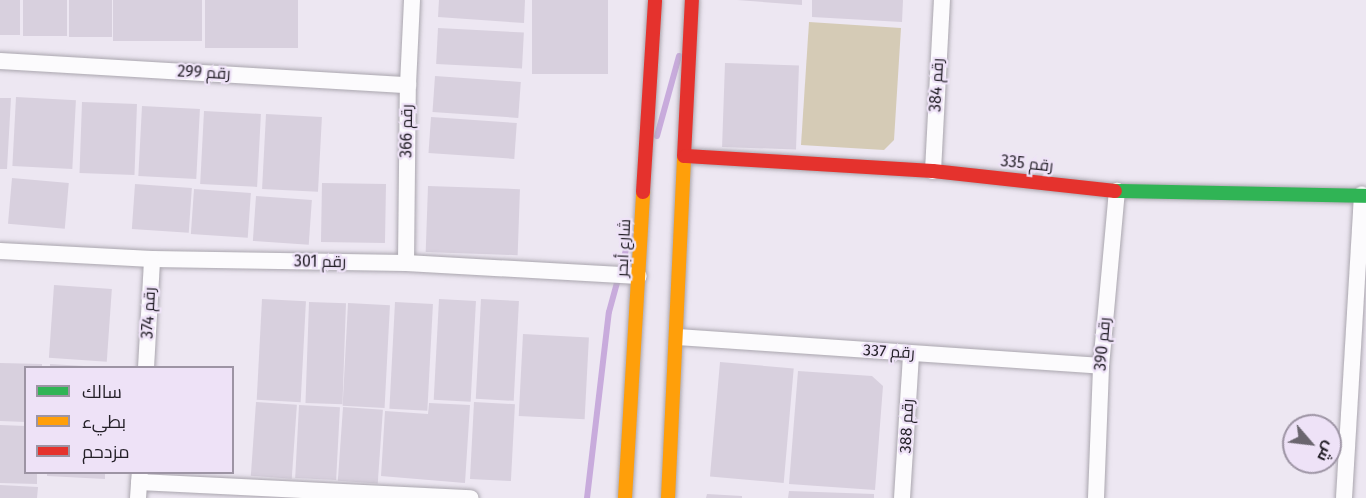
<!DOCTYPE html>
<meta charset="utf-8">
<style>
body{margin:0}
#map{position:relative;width:1366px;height:498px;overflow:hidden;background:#ede7f2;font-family:"Fira Sans",Cairo,sans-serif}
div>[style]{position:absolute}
.green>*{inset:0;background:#d5cbb6}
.stream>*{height:6px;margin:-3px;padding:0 3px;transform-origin:3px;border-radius:3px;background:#c8abdc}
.building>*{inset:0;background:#d8d0de;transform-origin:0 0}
.roads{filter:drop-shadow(0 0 2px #aaa6ae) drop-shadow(0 0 2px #aaa6ae)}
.street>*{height:16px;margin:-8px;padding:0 8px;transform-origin:8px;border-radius:8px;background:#fcfbfd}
.fast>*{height:14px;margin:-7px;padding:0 7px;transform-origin:7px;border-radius:7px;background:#30b455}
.slow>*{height:14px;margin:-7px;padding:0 7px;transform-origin:7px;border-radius:7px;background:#ff9f0a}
.jam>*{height:14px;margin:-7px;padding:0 7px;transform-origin:7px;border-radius:7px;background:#e5322d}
span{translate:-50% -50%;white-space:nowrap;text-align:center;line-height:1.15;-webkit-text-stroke:4.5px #eee2f7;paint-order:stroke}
.street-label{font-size:16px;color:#231f27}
.legend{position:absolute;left:24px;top:366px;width:210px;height:108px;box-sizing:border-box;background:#eee2f7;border:2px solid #9d94a4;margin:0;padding:8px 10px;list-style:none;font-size:18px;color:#231f27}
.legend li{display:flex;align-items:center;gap:12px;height:30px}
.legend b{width:30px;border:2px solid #9d94a4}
.north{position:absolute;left:1282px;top:414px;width:60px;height:60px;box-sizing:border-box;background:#eee2f7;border:2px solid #9d94a4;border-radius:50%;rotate:118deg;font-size:16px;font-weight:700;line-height:24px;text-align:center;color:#231f27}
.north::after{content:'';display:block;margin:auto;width:21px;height:27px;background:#6a656e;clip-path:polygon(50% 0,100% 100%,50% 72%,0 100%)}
</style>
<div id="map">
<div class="green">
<div style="clip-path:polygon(809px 22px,901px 28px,894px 140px,884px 150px,801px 145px)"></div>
</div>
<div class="stream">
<div style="left:657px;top:136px;width:83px;rotate:-74.6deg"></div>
<div style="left:587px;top:498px;width:187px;rotate:-83.3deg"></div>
<div style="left:609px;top:312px;width:80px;rotate:-74.7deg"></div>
</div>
<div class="building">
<div style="left:0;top:0;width:20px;height:35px"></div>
<div style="left:23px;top:0;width:44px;height:36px"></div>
<div style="left:69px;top:0;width:43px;height:37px"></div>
<div style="left:113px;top:0;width:89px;height:41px"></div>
<div style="left:205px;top:0;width:93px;height:48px"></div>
<div style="clip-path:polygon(439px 0,525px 0,524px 23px,438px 17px)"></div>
<div style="left:532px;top:0;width:76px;height:74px"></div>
<div style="clip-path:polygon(737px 0,802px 0,802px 5px)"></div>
<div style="clip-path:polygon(812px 0,903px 0,902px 22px,812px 17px)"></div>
<div style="left:438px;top:28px;width:86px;height:36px;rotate:3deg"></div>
<div style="left:725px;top:63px;width:74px;height:84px;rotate:2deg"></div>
<div style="left:435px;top:76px;width:86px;height:36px;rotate:4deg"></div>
<div style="left:16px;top:97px;width:60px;height:69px;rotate:3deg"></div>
<div style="clip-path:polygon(0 98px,11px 98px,7px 169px,0 169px)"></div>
<div style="left:82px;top:102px;width:55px;height:71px;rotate:2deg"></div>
<div style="left:142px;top:106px;width:58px;height:70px;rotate:3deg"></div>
<div style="left:204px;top:111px;width:57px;height:73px;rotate:3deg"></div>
<div style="left:266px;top:114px;width:56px;height:75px;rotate:3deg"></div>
<div style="left:431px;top:117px;width:86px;height:36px;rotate:4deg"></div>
<div style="left:12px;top:178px;width:57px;height:46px;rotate:5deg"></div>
<div style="left:322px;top:183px;width:64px;height:59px;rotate:1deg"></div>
<div style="left:135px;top:184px;width:57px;height:45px;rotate:4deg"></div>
<div style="left:428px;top:186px;width:92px;height:66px;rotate:2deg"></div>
<div style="left:194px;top:189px;width:57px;height:45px;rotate:4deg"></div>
<div style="left:256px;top:196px;width:56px;height:45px;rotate:4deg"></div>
<div style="left:54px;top:285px;width:58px;height:73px;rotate:4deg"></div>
<div style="left:262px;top:299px;width:44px;height:101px;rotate:3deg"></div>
<div style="left:439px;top:299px;width:37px;height:101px;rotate:3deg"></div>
<div style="left:481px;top:299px;width:38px;height:100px;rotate:3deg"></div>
<div style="left:309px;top:302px;width:37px;height:101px;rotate:2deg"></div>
<div style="left:395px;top:302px;width:38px;height:107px;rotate:3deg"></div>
<div style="left:348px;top:303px;width:42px;height:103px;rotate:3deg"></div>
<div style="left:523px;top:334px;width:66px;height:82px;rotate:3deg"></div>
<div style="left:720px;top:362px;width:74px;height:115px;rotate:5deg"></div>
<div style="clip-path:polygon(0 363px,42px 364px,42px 368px,26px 368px,26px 422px,0 421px)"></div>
<div style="clip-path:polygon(50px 364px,84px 366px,84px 368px,50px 368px)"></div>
<div style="clip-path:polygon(798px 371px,872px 376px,883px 386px,875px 490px,789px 484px)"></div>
<div style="left:256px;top:402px;width:41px;height:74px;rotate:4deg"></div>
<div style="left:474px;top:402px;width:41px;height:77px;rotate:3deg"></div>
<div style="clip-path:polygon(429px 403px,470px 405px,465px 483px,381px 476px,385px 411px,428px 414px)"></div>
<div style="left:299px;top:405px;width:41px;height:73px;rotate:3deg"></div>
<div style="left:343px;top:407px;width:40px;height:74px;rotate:4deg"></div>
<div style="clip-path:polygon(0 425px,26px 426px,26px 472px,37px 472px,37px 484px,0 483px)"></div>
<div style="clip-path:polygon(47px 472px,105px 472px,105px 479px,47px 476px)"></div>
<div style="clip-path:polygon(0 485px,38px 487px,37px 498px,0 498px)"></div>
<div style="clip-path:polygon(789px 491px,874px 494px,874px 498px,788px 498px)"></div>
<div style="clip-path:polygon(707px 494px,742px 496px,742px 498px,706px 498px)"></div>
</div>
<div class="roads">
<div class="street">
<div style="left:0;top:61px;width:409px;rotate:3.4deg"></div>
<div style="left:933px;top:171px;width:171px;rotate:-87deg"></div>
<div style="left:0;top:251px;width:152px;rotate:3deg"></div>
<div style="left:152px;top:259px;width:254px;rotate:0.9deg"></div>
<div style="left:406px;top:263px;width:233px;rotate:3.2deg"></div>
<div style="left:406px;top:263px;width:178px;rotate:-89.4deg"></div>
<div style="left:408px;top:85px;width:85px;rotate:-87.3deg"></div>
<div style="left:678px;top:337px;width:424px;rotate:3.9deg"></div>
<div style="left:146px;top:368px;width:109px;rotate:-86.8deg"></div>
<div style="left:139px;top:482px;width:332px;rotate:2.8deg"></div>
<div style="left:138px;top:498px;width:26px;rotate:-86deg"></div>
<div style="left:902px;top:498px;width:144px;rotate:-86.4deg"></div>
<div style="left:1096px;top:498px;width:132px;rotate:-87.8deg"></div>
<div style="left:1101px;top:366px;width:176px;rotate:-84.8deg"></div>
<div style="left:1344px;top:498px;width:304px;rotate:-86.6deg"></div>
</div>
<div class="fast">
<div style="left:1115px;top:191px;width:251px;rotate:1.1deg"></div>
</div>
<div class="slow">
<div style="left:625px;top:498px;width:307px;rotate:-86.6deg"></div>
<div style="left:668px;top:498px;width:342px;rotate:-87.3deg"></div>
</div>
<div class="jam">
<div style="left:684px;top:156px;width:156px;rotate:-87.1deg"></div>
<div style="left:686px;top:156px;width:247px;rotate:3.5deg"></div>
<div style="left:933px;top:171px;width:183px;rotate:6.3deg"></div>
<div style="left:643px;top:192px;width:192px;rotate:-86.4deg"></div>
</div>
</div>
<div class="street-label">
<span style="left:204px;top:73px;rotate:3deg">رقم 299</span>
<span style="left:937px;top:85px;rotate:-87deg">رقم 384</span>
<span style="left:407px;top:131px;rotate:-89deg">رقم 366</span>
<span style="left:1027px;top:164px;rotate:6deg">رقم 335</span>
<span style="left:624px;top:248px;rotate:-87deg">شارع أبحر</span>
<span style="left:320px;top:262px;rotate:1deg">رقم 301</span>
<span style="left:149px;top:313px;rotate:-87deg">رقم 374</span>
<span style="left:1103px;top:344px;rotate:-85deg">رقم 390</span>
<span style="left:889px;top:352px;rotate:4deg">رقم 337</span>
<span style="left:907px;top:426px;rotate:-87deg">رقم 388</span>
</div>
<ul class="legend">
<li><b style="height:8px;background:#30b455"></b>سالك</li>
<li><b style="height:8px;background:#ff9f0a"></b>بطيء</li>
<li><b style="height:8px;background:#e5322d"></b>مزدحم</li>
</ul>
<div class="north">ش</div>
</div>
